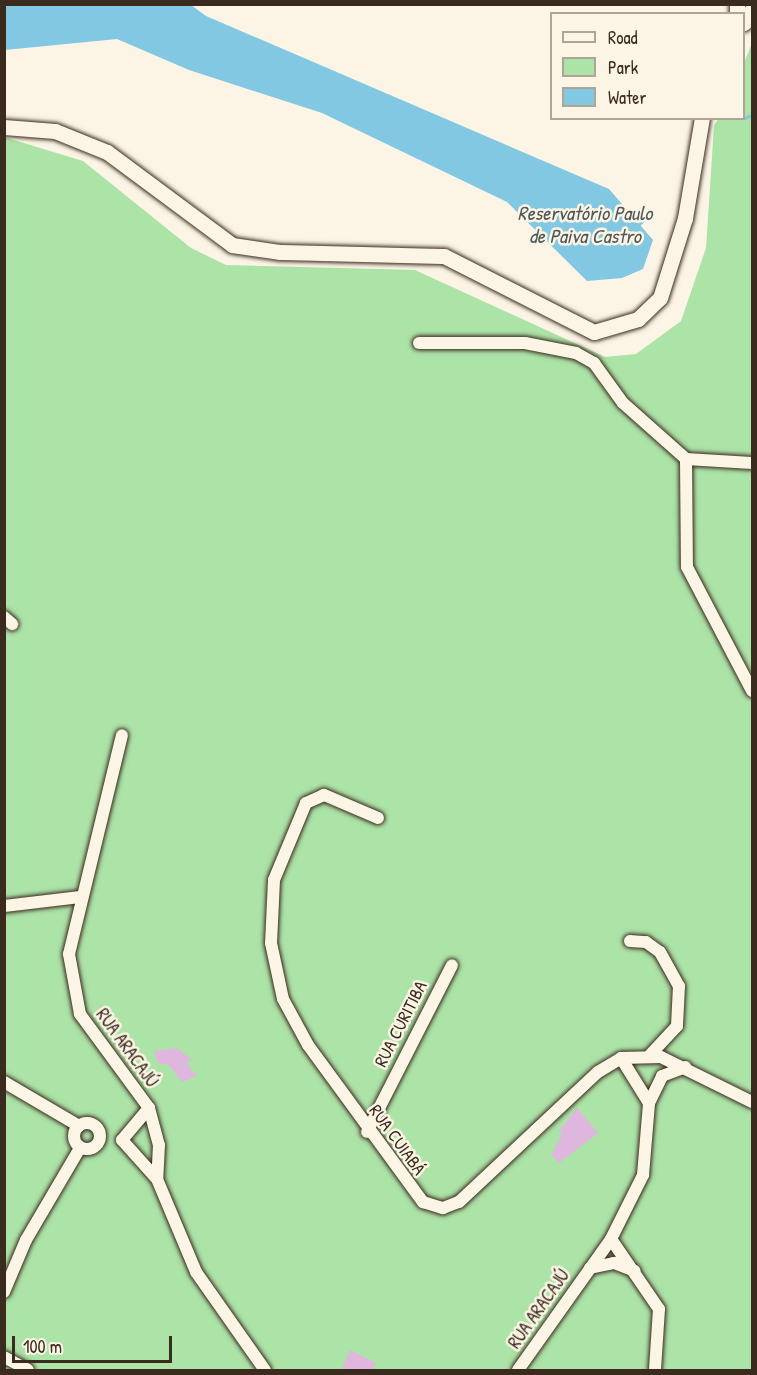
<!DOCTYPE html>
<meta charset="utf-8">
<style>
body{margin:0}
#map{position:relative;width:757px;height:1375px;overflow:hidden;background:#fcf5e5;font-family:"Patrick Hand",sans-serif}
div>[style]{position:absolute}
.green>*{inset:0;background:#ace3a7}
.water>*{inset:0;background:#82c8e3}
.stream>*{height:3px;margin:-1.5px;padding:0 1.5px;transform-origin:1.5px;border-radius:1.5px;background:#82c8e3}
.building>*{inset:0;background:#dfb6de}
.roads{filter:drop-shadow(0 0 2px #3b2a1e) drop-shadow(0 0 2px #3b2a1e)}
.minor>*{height:12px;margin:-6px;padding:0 6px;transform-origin:6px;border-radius:6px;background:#fcf5e5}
.minor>.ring{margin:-6px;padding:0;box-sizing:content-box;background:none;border:12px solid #fcf5e5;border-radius:50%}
.major>*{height:15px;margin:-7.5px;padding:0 7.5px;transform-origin:7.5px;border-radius:7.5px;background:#fcf5e5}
span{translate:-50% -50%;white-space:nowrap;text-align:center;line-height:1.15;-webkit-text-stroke:5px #fcf5e5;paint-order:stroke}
.street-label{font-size:18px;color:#3b2a1e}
.water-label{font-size:20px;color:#505959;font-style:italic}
.frame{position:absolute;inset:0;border:6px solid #3b2a1e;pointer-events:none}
.legend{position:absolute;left:550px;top:12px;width:195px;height:108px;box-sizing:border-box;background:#fcf5e5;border:2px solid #afa495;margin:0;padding:8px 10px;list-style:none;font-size:18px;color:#3b2a1e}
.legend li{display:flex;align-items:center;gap:12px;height:30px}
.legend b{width:30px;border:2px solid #afa495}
.scale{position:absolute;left:12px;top:1336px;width:160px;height:27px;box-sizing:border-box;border:3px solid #3b2a1e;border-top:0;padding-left:8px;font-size:18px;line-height:21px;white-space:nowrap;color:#3b2a1e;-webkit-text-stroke:4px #fcf5e5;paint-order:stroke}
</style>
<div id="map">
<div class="green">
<div style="clip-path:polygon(752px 43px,752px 1370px,5px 1370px,4px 137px,83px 161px,191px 248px,226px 265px,415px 270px,605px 357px,636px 354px,681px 321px,706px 248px,714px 126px,718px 119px,744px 118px,744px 63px)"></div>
</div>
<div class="water">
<div style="clip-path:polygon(5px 4px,191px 5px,206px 16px,609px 189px,653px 240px,643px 269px,622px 278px,587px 281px,507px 202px,322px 113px,189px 70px,117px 39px,5px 50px)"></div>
</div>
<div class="stream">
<div style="left:744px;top:118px;width:9px;rotate:-21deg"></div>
<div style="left:637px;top:226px;width:22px;rotate:-43deg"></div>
</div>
<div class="building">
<div style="clip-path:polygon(177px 1048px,192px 1060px,186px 1063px,197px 1076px,182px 1082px,169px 1065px,158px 1063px,154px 1051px)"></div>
<div style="clip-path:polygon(577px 1108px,598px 1133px,559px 1163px,551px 1155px,562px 1134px,559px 1131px)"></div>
<div style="clip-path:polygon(350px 1350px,376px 1363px,372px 1371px,341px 1371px)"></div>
</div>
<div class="roads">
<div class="minor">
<div style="left:419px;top:343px;width:106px"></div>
<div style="left:525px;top:343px;width:52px;rotate:11.1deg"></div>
<div style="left:576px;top:353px;width:21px;rotate:29deg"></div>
<div style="left:594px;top:363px;width:49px;rotate:54.1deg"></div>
<div style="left:623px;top:403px;width:84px;rotate:41.6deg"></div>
<div style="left:686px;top:459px;width:108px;rotate:89.5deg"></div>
<div style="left:687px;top:567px;width:140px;rotate:62.3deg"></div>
<div style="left:686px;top:459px;width:66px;rotate:3.5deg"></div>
<div style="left:4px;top:617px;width:11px;rotate:41deg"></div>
<div style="left:378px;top:818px;width:59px;rotate:-156.9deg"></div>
<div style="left:324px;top:795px;width:20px;rotate:156deg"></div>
<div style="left:306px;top:803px;width:83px;rotate:112.6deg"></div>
<div style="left:274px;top:880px;width:63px;rotate:92.7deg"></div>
<div style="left:271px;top:943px;width:57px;rotate:77.9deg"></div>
<div style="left:283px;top:999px;width:52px;rotate:61.5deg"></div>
<div style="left:308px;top:1045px;width:195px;rotate:53.8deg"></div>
<div style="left:423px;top:1202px;width:21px;rotate:17deg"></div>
<div style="left:443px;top:1208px;width:17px;rotate:-21deg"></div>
<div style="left:459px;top:1202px;width:190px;rotate:-43.1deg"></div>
<div style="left:598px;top:1072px;width:27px;rotate:-31deg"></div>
<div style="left:621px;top:1058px;width:40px;rotate:-1.4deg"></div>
<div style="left:661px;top:1057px;width:102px;rotate:26.3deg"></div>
<div style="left:4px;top:906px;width:77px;rotate:-6.8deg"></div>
<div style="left:630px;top:941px;width:16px;rotate:4deg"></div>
<div style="left:646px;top:942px;width:17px;rotate:36deg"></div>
<div style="left:660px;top:952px;width:39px;rotate:61deg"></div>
<div style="left:679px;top:986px;width:40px;rotate:92.9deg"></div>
<div style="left:677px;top:1026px;width:40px;rotate:133deg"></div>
<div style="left:4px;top:1082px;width:87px;rotate:30.4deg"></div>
<div style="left:649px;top:1103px;width:30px;rotate:-64deg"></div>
<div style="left:662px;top:1076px;width:25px;rotate:-21deg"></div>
<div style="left:149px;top:1108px;width:38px;rotate:75deg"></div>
<div style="left:159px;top:1145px;width:34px;rotate:93deg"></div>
<div class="ring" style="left:74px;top:1123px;width:14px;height:14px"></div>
<div style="left:367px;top:1132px;width:187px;rotate:-63deg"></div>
<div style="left:122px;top:1140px;width:42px;rotate:-49.8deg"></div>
<div style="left:149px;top:1108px;width:117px;rotate:-126.3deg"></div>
<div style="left:80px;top:1014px;width:61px;rotate:-100.4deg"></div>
<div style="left:69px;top:954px;width:225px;rotate:-76.4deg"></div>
<div style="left:122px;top:1140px;width:52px;rotate:48.1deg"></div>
<div style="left:157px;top:1179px;width:101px;rotate:67.2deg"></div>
<div style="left:196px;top:1272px;width:120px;rotate:54.9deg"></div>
<div style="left:611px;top:1239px;width:85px;rotate:55.6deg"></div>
<div style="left:659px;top:1309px;width:61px;rotate:93.8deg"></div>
<div style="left:590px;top:1268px;width:25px;rotate:-12deg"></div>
<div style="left:614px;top:1263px;width:22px;rotate:21deg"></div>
<div style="left:4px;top:1292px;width:56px;rotate:-67.1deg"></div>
<div style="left:26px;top:1240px;width:107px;rotate:-59.6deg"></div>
<div style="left:4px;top:1357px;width:27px;rotate:28deg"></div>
<div style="left:518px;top:1370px;width:161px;rotate:-54.6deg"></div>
<div style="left:611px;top:1239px;width:72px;rotate:-63.4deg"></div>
<div style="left:643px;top:1175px;width:72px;rotate:-85.2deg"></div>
<div style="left:649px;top:1103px;width:53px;rotate:-121.9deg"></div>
</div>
<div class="major">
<div style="left:737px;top:4px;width:10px;rotate:90deg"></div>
<div style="left:744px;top:23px;width:16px;rotate:-60deg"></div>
<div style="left:4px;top:127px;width:51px;rotate:4.5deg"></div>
<div style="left:55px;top:131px;width:56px;rotate:22deg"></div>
<div style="left:107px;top:152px;width:156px;rotate:36.6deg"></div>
<div style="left:232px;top:245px;width:49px;rotate:8.3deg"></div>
<div style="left:280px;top:252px;width:164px;rotate:1.4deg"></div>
<div style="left:444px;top:256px;width:168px;rotate:26.9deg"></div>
<div style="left:594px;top:332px;width:46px;rotate:-16.5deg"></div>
<div style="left:638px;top:319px;width:30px;rotate:-44deg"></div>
<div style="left:660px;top:298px;width:84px;rotate:-72.6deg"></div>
<div style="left:685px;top:218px;width:101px;rotate:-80.4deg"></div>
</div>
</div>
<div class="street-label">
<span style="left:401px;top:1024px;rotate:-63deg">RUA CURITIBA</span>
<span style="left:127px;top:1048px;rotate:54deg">RUA ARACAJÚ</span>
<span style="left:397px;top:1140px;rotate:54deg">RUA CUIABÁ</span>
<span style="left:539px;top:1309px;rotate:-55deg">RUA ARACAJÚ</span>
</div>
<div class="water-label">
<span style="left:585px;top:224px">Reservatório Paulo<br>de Paiva Castro</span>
</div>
<div class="frame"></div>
<ul class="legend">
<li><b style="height:8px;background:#fcf5e5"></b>Road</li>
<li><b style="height:16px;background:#ace3a7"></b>Park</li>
<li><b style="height:16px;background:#82c8e3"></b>Water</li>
</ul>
<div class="scale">100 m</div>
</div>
